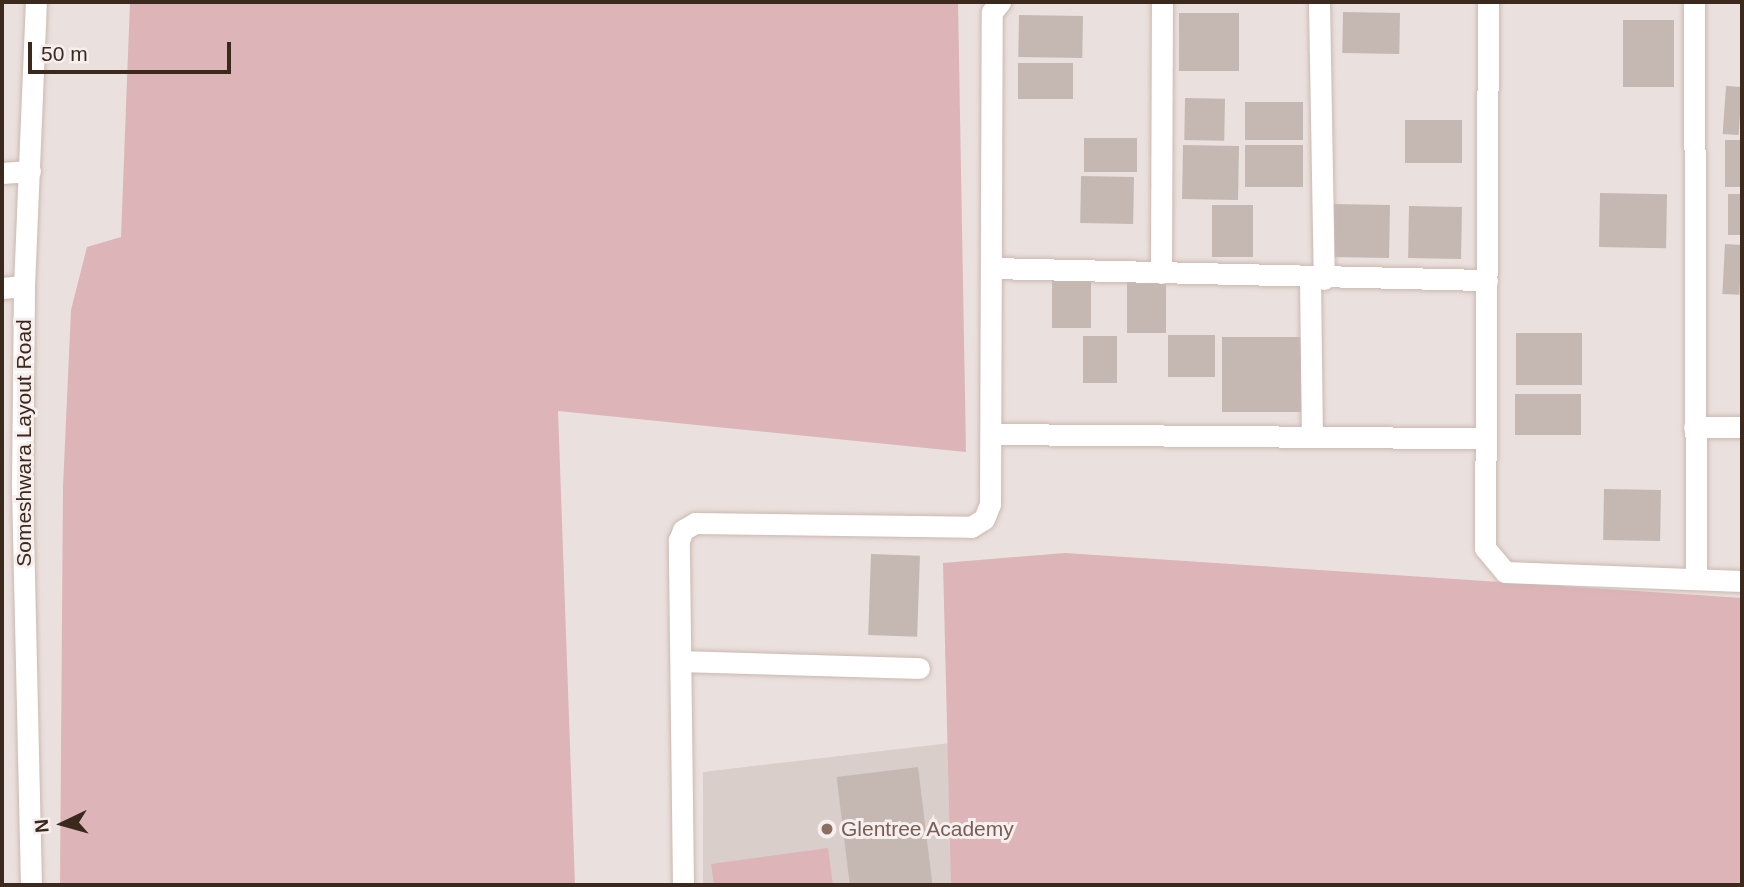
<!DOCTYPE html>
<style>
body{margin:0}
#map{position:relative;width:1744px;height:887px;overflow:hidden;background:#eae0dd;font-family:Arial,sans-serif}
div>[style]{position:absolute}
.built>*{inset:0;background:#dacecb}
.green>*{inset:0;background:#ddb4b7}
.building>*{inset:0;background:#c5b8b3;transform-origin:0 0}
.roads{filter:drop-shadow(0 0 2px #cbb8b0) drop-shadow(0 0 2px #cbb8b0)}
.street>*{height:21px;margin:-10.5px;padding:0 10.5px;transform-origin:10.5px;border-radius:10.5px;background:#fff}
.secondary>*{height:21px;margin:-10.5px;padding:0 10.5px;transform-origin:10.5px;border-radius:10.5px;background:#fff}
.dots>*{width:19px;height:19px;translate:-50% -50%;box-sizing:border-box;border:4px solid #f7efee;border-radius:50%}
span{translate:-50% -50%;white-space:nowrap;text-align:center;line-height:1.15;-webkit-text-stroke:6px #f7efee;paint-order:stroke}
.street-label{font-size:21px;color:#3b291e}
.education-label{font-size:21px;color:#785e54}
.left{translate:0 -50%;text-align:left}
.frame{position:absolute;inset:0;border:4px solid #3b291e;pointer-events:none}
.north{position:absolute;left:28px;top:789px;width:70px;height:70px;-webkit-text-stroke:5px #f7efee;paint-order:stroke;rotate:265deg;font-size:19px;font-weight:700;line-height:28px;text-align:center;color:#3b291e}
.north::after{content:'';display:block;margin:auto;width:24px;height:32px;background:#3b291e;clip-path:polygon(50% 0,100% 100%,50% 72%,0 100%)}
.scale{position:absolute;left:28px;top:42px;width:203px;height:32px;box-sizing:border-box;border:4px solid #3b291e;border-top:0;padding-left:9px;font-size:21px;line-height:24px;white-space:nowrap;color:#3b291e;-webkit-text-stroke:5px #f7efee;paint-order:stroke}
</style>
<div id="map">
<div class="built">
<div style="clip-path:polygon(950px 743px,951px 885px,703px 885px,703px 772px)"></div>
</div>
<div class="green">
<div style="clip-path:polygon(130px 2px,958px 2px,966px 452px,558px 411px,575px 885px,60px 885px,63px 487px,71px 310px,87px 247px,121px 237px)"></div>
<div style="clip-path:polygon(1065px 553px,1742px 598px,1742px 885px,951px 885px,943px 563px)"></div>
<div style="clip-path:polygon(828px 848px,833px 885px,714px 885px,711px 864px)"></div>
</div>
<div class="building">
<div style="left:1343px;top:12px;width:57px;height:41px;rotate:1deg"></div>
<div style="left:1179px;top:13px;width:60px;height:58px"></div>
<div style="left:1019px;top:15px;width:64px;height:42px;rotate:1deg"></div>
<div style="left:1623px;top:20px;width:51px;height:67px"></div>
<div style="left:1018px;top:63px;width:55px;height:36px"></div>
<div style="left:1726px;top:86px;width:16px;height:48px;rotate:4deg"></div>
<div style="left:1185px;top:98px;width:40px;height:42px;rotate:1deg"></div>
<div style="left:1245px;top:102px;width:58px;height:38px"></div>
<div style="left:1405px;top:120px;width:57px;height:43px"></div>
<div style="left:1084px;top:138px;width:53px;height:34px"></div>
<div style="left:1725px;top:140px;width:17px;height:47px"></div>
<div style="left:1183px;top:145px;width:56px;height:54px;rotate:1deg"></div>
<div style="left:1245px;top:145px;width:58px;height:42px"></div>
<div style="left:1081px;top:176px;width:53px;height:47px;rotate:1deg"></div>
<div style="left:1600px;top:193px;width:67px;height:54px;rotate:1deg"></div>
<div style="left:1728px;top:194px;width:14px;height:41px"></div>
<div style="left:1332px;top:204px;width:58px;height:53px;rotate:1deg"></div>
<div style="left:1212px;top:205px;width:41px;height:52px"></div>
<div style="left:1409px;top:206px;width:53px;height:52px;rotate:1deg"></div>
<div style="left:1725px;top:244px;width:17px;height:50px;rotate:3deg"></div>
<div style="left:1052px;top:279px;width:39px;height:49px"></div>
<div style="left:1127px;top:282px;width:39px;height:51px"></div>
<div style="left:1516px;top:333px;width:66px;height:52px"></div>
<div style="left:1168px;top:335px;width:47px;height:42px"></div>
<div style="left:1083px;top:336px;width:34px;height:47px"></div>
<div style="left:1222px;top:337px;width:80px;height:75px"></div>
<div style="left:1515px;top:394px;width:66px;height:41px"></div>
<div style="left:1604px;top:489px;width:57px;height:51px;rotate:1deg"></div>
<div style="left:871px;top:554px;width:49px;height:81px;rotate:2deg"></div>
<div style="left:918px;top:767px;width:119px;height:82px;rotate:83deg"></div>
</div>
<div class="roads">
<div class="street">
<div style="left:1319px;top:2px;width:277px;rotate:89deg"></div>
<div style="left:1488px;top:2px;width:546px;rotate:90.31deg"></div>
<div style="left:1485px;top:548px;width:31px;rotate:50deg"></div>
<div style="left:1505px;top:572px;width:237px;rotate:2.2deg"></div>
<div style="left:1694px;top:2px;width:576px;rotate:89.8deg"></div>
<div style="left:2px;top:173px;width:28px;rotate:-4deg"></div>
<div style="left:992px;top:268px;width:495px;rotate:1.4deg"></div>
<div style="left:1161px;top:273px;width:271px;rotate:-89.8deg"></div>
<div style="left:1310px;top:279px;width:158px;rotate:89.3deg"></div>
<div style="left:2px;top:288px;width:22px;rotate:-5deg"></div>
<div style="left:1694px;top:427px;width:48px"></div>
<div style="left:991px;top:434px;width:495px;rotate:0.5deg"></div>
<div style="left:681px;top:661px;width:238px;rotate:1.7deg"></div>
<div style="left:683px;top:885px;width:345px;rotate:-90.7deg"></div>
<div style="left:679px;top:540px;width:11px;rotate:-68deg"></div>
<div style="left:683px;top:530px;width:14px;rotate:-30deg"></div>
<div style="left:695px;top:523px;width:276px;rotate:0.8deg"></div>
<div style="left:971px;top:527px;width:15px;rotate:-32deg"></div>
<div style="left:984px;top:519px;width:16px;rotate:-68deg"></div>
<div style="left:990px;top:504px;width:492px;rotate:-89.8deg"></div>
<div style="left:992px;top:12px;width:13px;rotate:-51deg"></div>
</div>
<div class="secondary">
<div style="left:31px;top:885px;width:402px;rotate:-91.3deg"></div>
<div style="left:22px;top:483px;width:197px;rotate:-89.4deg"></div>
<div style="left:24px;top:286px;width:284px;rotate:-87.6deg"></div>
</div>
</div>
<div class="dots">
<div style="left:827px;top:829px;background:#8d6e63"></div>
</div>
<div class="street-label">
<span style="left:24px;top:443px;rotate:-90deg">Someshwara Layout Road</span>
</div>
<div class="education-label">
<span class="left" style="left:841px;top:829px">Glentree Academy</span>
</div>
<div class="frame"></div>
<div class="north">N</div>
<div class="scale">50 m</div>
</div>
